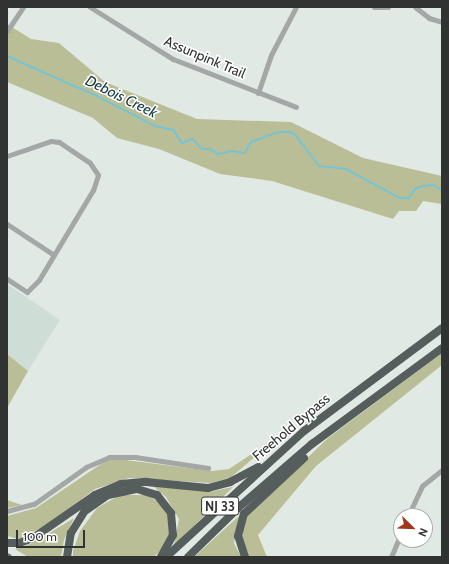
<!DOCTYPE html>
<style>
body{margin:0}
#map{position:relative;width:449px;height:564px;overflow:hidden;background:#e1e9e5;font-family:Cabin,sans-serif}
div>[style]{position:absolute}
.built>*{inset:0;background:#ceddd5}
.green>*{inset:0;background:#babe96}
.stream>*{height:1.5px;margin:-0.75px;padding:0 0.75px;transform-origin:0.75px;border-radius:0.75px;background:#75c4d6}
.minor>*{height:5px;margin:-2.5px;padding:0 2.5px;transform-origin:2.5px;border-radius:2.5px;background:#a3a7a6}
.major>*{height:6px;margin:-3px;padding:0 3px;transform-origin:3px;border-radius:3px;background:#6a7170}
.highway>*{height:8px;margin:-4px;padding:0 4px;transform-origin:4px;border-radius:4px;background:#565e5d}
span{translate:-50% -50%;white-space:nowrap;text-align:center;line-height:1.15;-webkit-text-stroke:3px #fff;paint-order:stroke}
.shield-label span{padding:1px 3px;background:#fff;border:1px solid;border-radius:3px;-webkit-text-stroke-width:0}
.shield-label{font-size:13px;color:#303332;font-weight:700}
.street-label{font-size:14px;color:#303332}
.water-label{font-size:15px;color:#163c44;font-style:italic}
.frame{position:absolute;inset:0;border:8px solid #303332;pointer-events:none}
.north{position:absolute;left:393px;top:508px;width:40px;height:40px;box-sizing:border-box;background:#fff;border:1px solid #acadad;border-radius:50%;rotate:113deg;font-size:11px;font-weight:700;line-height:16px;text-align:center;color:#303332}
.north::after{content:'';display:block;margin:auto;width:14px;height:18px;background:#a0381a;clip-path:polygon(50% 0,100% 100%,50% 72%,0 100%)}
.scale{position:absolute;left:16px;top:530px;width:69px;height:18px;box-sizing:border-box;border:2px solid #303332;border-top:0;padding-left:5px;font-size:12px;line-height:14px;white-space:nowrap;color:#303332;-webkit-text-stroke:3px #fff;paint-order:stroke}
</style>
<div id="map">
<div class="built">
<div style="clip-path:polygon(7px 284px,60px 320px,28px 371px,7px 354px)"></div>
</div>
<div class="green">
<div style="clip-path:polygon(7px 24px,31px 39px,59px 43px,105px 82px,197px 119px,291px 122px,363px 158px,442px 176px,442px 204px,423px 201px,416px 211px,399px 211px,393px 219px,272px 181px,220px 174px,159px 149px,117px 138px,93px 118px,7px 82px)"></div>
<div style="clip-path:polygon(442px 353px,442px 365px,316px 466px,258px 535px,267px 557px,248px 557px,244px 549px,242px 529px,248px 515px,328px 438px)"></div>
<div style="clip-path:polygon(7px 354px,28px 371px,7px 408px)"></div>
<div style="clip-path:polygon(283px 433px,230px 478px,210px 483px,129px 478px,95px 489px,46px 526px,18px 539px,7px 536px,7px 516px,36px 508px,110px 458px,212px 471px,229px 469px)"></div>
<div style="clip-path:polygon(153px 486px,213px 491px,233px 487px,174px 546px,179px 519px,166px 497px)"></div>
<div style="clip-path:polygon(120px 495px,148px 495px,164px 506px,171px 518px,170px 534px,166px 545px,154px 557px,73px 557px,73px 551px,80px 531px,97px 508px)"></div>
<div style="clip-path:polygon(7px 500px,22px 505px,7px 508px)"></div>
<div style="clip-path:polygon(240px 515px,234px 543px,241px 557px,194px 557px)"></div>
<div style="clip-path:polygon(74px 518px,64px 540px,61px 557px,28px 557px,15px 549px,33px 543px)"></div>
</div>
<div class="stream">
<div style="left:7px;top:56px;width:96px;rotate:23.9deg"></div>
<div style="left:95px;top:95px;width:68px;rotate:27.3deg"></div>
<div style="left:155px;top:126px;width:19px;rotate:12deg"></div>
<div style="left:174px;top:130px;width:15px;rotate:58deg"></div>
<div style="left:182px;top:143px;width:12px;rotate:-20deg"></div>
<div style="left:193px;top:139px;width:13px;rotate:48deg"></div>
<div style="left:202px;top:149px;width:9px"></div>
<div style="left:211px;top:149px;width:9px;rotate:36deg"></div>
<div style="left:218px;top:154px;width:14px;rotate:-12deg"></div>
<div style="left:232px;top:151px;width:13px;rotate:9deg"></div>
<div style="left:245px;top:153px;width:13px;rotate:-61deg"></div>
<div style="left:251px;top:142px;width:29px;rotate:-20deg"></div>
<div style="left:278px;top:132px;width:12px"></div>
<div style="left:290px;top:132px;width:5px;rotate:22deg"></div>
<div style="left:295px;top:134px;width:40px;rotate:53deg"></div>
<div style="left:319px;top:166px;width:27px;rotate:6deg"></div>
<div style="left:346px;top:169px;width:61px;rotate:28.2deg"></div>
<div style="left:400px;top:198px;width:9px"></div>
<div style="left:409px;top:198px;width:11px;rotate:-56deg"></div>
<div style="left:415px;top:189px;width:9px;rotate:-21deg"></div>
<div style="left:423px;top:186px;width:11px;rotate:-5deg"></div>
<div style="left:434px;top:185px;width:9px;rotate:32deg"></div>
</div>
<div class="minor">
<div style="left:90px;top:7px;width:98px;rotate:32.1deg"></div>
<div style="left:173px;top:59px;width:132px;rotate:21.3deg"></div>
<div style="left:374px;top:7px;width:14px"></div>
<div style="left:415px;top:7px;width:18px;rotate:38deg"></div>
<div style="left:429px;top:18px;width:14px;rotate:17deg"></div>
<div style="left:7px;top:31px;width:29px;rotate:-56deg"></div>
<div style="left:258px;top:93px;width:40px;rotate:-71.1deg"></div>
<div style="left:271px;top:55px;width:54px;rotate:-62.5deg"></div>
<div style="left:7px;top:156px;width:46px;rotate:-18.8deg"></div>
<div style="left:51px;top:141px;width:8px;rotate:7deg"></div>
<div style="left:59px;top:142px;width:37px;rotate:34deg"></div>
<div style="left:90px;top:163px;width:14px;rotate:56deg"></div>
<div style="left:98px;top:175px;width:16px;rotate:108deg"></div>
<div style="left:93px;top:190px;width:105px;rotate:121deg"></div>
<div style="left:39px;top:280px;width:17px;rotate:135deg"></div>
<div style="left:27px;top:292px;width:24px;rotate:-147deg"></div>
<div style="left:7px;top:224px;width:56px;rotate:33.4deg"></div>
<div style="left:7px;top:511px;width:28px;rotate:-15deg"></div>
<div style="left:34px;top:504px;width:64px;rotate:-35.4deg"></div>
<div style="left:86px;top:467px;width:25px;rotate:-23deg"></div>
<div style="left:109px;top:457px;width:26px"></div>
<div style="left:135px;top:457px;width:74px;rotate:8.6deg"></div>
<div style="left:408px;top:516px;width:33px;rotate:-65deg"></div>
<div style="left:422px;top:486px;width:26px;rotate:-39deg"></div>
<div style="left:391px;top:557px;width:26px;rotate:-67deg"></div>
</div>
<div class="major">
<div style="left:7px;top:556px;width:2px;rotate:27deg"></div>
</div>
<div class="highway">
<div style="left:7px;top:543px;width:12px"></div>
<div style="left:19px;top:543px;width:15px;rotate:-20deg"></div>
<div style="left:33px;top:538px;width:75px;rotate:-34.7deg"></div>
<div style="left:95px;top:495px;width:28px;rotate:-23deg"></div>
<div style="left:121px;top:484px;width:25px;rotate:-5deg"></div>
<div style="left:146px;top:482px;width:62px;rotate:5.5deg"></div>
<div style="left:208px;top:488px;width:23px;rotate:-15deg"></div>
<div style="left:230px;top:482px;width:32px;rotate:-28deg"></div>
<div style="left:67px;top:557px;width:24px;rotate:-81deg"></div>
<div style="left:71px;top:533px;width:26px;rotate:-58deg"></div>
<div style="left:85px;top:511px;width:28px;rotate:-35deg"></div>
<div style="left:108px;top:495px;width:30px;rotate:-12deg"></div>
<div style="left:137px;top:489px;width:21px;rotate:17deg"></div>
<div style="left:157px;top:495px;width:23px;rotate:52deg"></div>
<div style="left:171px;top:513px;width:22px;rotate:85deg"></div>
<div style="left:173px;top:535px;width:25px;rotate:119deg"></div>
<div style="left:166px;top:557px;width:187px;rotate:-42.4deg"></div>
<div style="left:304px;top:431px;width:172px;rotate:-36.7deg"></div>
<div style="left:188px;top:557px;width:70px;rotate:-44.4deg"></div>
<div style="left:238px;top:508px;width:98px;rotate:-40.9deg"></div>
<div style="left:312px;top:444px;width:162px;rotate:-36.4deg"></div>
<div style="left:245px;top:557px;width:22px;rotate:-108deg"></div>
<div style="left:238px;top:536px;width:23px;rotate:-75deg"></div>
<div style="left:244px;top:514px;width:82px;rotate:-43deg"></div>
</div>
<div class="shield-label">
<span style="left:220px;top:506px">NJ 33</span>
</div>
<div class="street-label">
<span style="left:205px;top:57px;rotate:23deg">Assunpink Trail</span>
<span style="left:291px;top:427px;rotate:-40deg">Freehold Bypass</span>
</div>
<div class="water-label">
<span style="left:121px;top:97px;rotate:26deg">Debois Creek</span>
</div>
<div class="frame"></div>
<div class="north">N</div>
<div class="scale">100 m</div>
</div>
